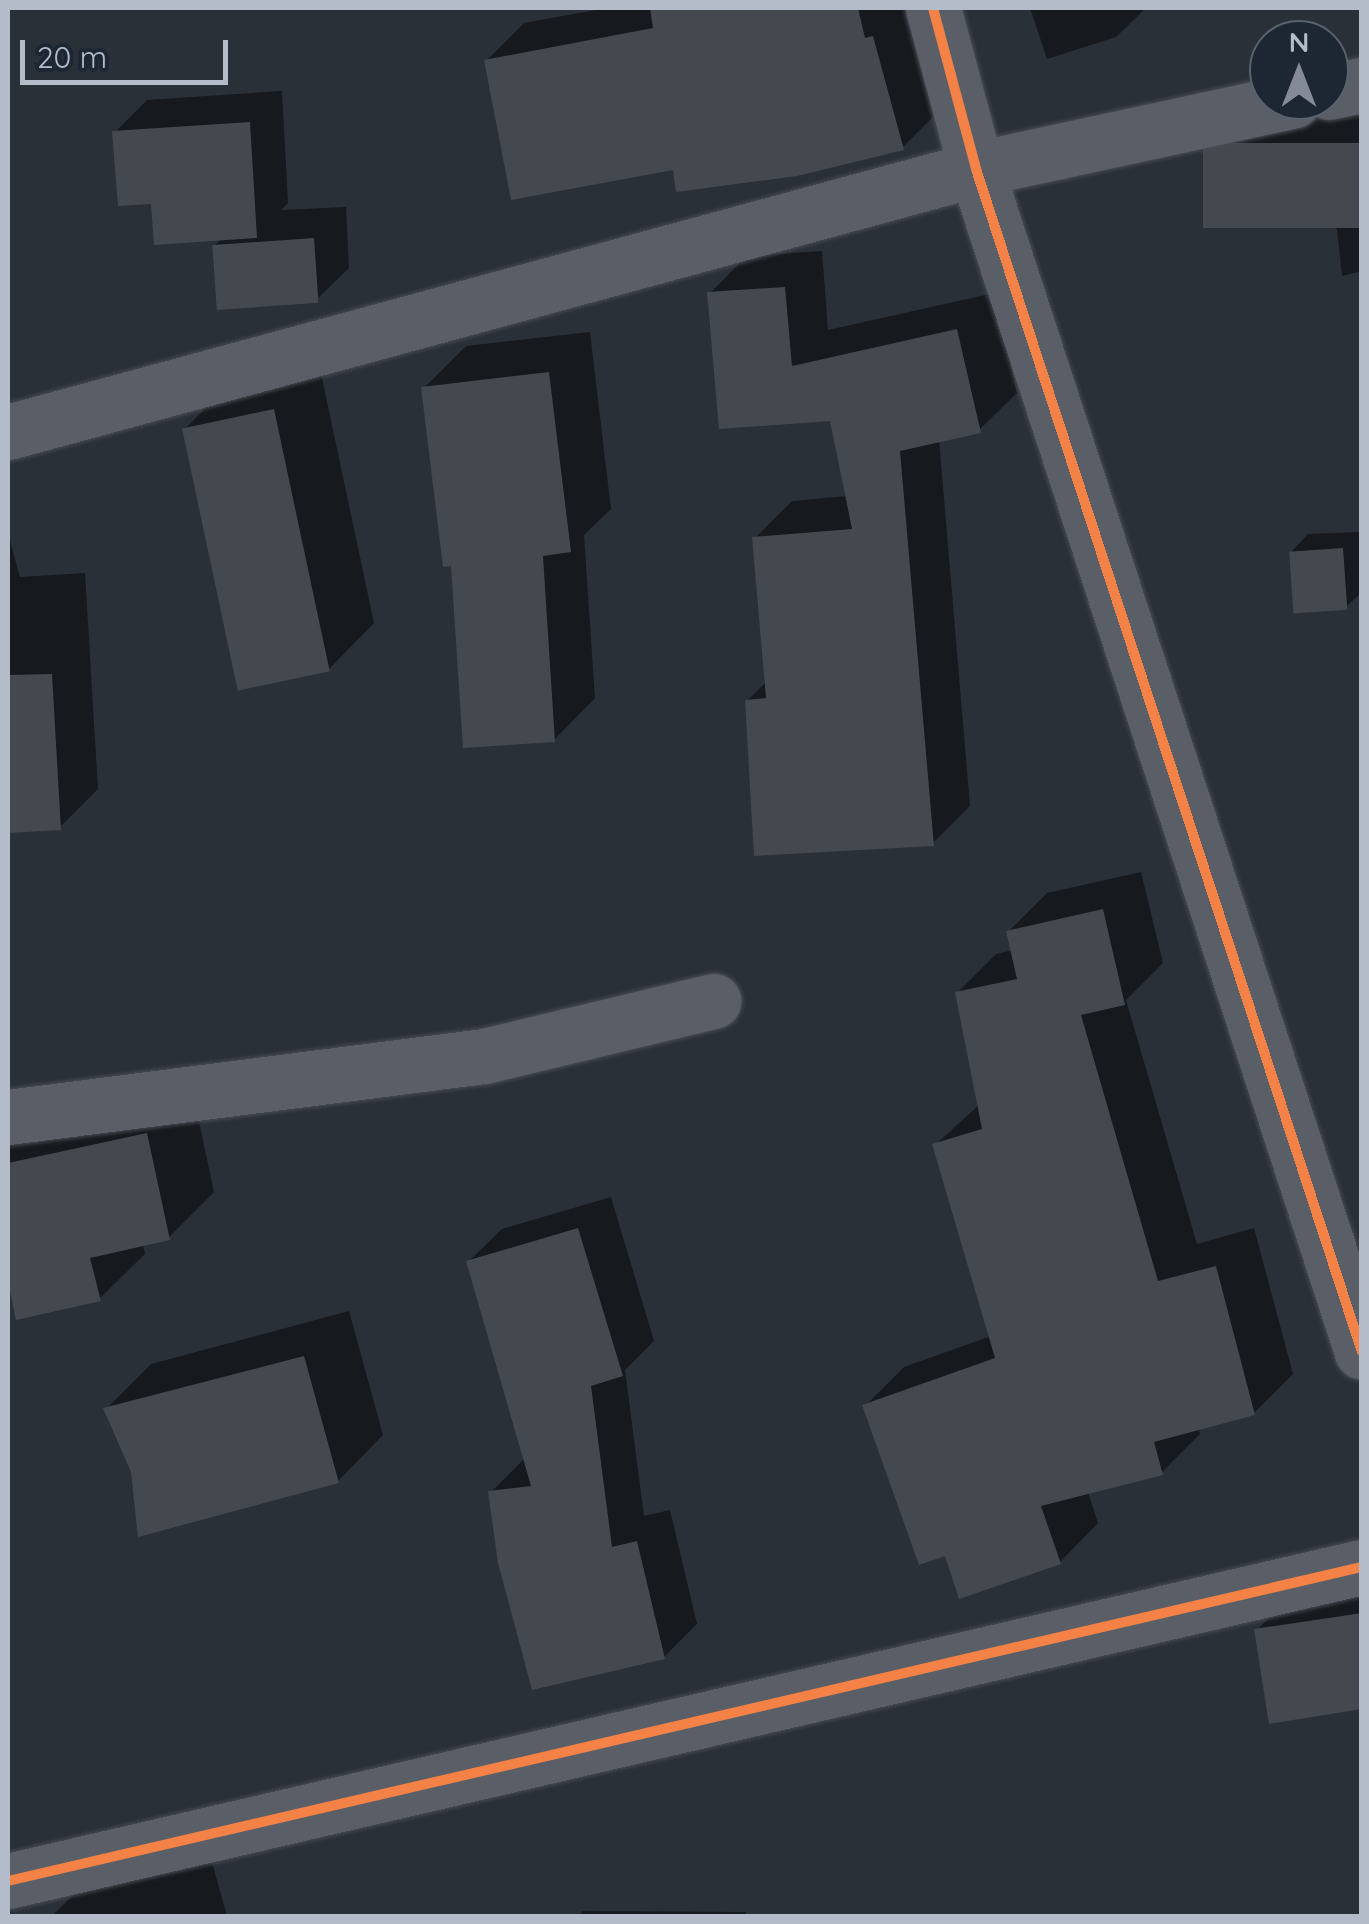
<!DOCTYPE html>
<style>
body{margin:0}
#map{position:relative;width:1369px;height:1924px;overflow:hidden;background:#2a3038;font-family:Quicksand,sans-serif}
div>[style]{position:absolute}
.shadow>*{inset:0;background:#0007}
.building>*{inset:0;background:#444950;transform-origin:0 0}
.roads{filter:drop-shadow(0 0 2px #484c53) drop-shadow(0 0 2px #484c53)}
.minor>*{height:55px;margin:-27.5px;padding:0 27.5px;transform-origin:27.5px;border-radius:27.5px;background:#5a5e66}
.cycleway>*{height:10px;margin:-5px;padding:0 5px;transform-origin:5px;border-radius:5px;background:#f48246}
span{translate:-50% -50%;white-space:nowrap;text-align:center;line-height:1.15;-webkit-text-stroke:10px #1d2633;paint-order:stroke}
.frame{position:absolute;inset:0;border:10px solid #b4bcc9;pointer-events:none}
.north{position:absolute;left:1249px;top:20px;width:100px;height:100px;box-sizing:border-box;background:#1d2633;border:2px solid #59626f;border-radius:50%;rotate:0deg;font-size:28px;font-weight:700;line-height:40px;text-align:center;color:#b4bcc9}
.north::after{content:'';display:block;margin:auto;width:35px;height:45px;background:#848b96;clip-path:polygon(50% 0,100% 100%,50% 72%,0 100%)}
.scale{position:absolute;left:20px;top:40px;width:208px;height:45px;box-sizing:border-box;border:5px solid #b4bcc9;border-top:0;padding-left:12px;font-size:30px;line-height:35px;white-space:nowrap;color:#b4bcc9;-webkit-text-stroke:8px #1d2633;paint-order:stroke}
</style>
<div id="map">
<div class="shadow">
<div style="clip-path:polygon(607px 8px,913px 8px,940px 110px,903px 147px,675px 167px,486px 61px,524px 23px)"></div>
<div style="clip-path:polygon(1030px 8px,1146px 8px,1116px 37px,1047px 59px)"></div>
<div style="clip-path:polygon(282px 91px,288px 203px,281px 210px,346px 207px,349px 268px,316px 300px,215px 245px,222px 238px,154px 201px,115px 132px,147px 100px)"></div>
<div style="clip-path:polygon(1362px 112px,1362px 271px,1342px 276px,1337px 229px,1207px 161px,1242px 126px)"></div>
<div style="clip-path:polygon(822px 251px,828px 330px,994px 293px,1017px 393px,979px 430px,939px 439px,970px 806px,933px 843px,747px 701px,767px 681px,755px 538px,792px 501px,848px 496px,832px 418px,710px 293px,747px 256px)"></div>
<div style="clip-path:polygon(590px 332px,611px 509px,584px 535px,595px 698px,554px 740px,454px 564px,424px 388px,466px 346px)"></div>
<div style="clip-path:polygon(319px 364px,374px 623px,329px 669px,185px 429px,230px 383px)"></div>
<div style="clip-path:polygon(1359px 532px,1362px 592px,1346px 607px,1292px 551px,1308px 534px)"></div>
<div style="clip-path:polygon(8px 533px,20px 577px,85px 573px,98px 789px,60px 827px,8px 831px)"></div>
<div style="clip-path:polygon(1141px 872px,1163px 963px,1126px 1000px,1197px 1244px,1254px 1228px,1293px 1374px,1254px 1413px,1199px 1428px,1200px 1434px,1161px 1473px,1088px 1492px,1098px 1523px,1060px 1562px,946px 1553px,865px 1406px,904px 1367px,991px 1336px,935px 1145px,980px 1104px,957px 993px,996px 954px,1013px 950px,1008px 932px,1047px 893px)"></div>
<div style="clip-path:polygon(192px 1089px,214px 1192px,168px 1238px,143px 1244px,145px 1254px,99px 1299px,18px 1317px,8px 1271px,8px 1146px,30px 1123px)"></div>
<div style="clip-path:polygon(611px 1197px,654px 1341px,625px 1370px,644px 1516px,670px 1510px,697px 1624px,664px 1657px,491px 1492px,524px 1459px,469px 1261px,502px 1229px)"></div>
<div style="clip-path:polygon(349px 1311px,383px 1435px,338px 1481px,134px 1471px,106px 1409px,151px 1364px)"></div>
<div style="clip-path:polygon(1362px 1587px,1362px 1706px,1257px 1630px,1289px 1598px)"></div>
<div style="clip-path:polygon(209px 1852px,227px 1916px,52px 1916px,78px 1890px)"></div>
<div style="clip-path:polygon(583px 1911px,746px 1912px,746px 1916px,577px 1916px)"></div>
</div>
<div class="building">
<div style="clip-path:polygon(650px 8px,858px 8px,865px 38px,873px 36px,904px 150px,797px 176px,676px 192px,673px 170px,511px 200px,484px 60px,653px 28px)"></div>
<div style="clip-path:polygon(250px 122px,257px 238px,154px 245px,151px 204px,118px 206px,112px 131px)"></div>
<div style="left:1362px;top:143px;width:85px;height:159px;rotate:90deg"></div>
<div style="left:314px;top:238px;width:65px;height:102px;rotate:86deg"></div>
<div style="clip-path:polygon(785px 287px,792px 366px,957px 329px,981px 433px,900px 451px,934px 846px,754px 856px,745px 700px,766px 698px,752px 537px,852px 529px,830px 421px,719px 429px,707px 292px)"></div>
<div style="clip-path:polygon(549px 372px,571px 552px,543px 556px,555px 742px,463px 748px,451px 566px,443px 567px,421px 387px)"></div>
<div style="left:274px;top:409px;width:268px;height:94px;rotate:78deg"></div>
<div style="left:1343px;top:548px;width:62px;height:54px;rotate:86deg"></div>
<div style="clip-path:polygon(52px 674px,61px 830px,8px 833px,8px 675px)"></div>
<div style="clip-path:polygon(1103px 909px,1125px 1005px,1081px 1015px,1158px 1281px,1216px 1266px,1255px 1415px,1154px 1442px,1163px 1475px,1041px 1506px,1061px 1564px,959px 1599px,945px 1556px,919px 1565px,862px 1405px,995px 1358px,932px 1144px,982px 1129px,955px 992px,1017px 979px,1006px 931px)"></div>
<div style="clip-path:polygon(147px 1133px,170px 1240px,90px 1258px,101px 1301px,16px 1320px,8px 1282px,8px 1163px)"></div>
<div style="clip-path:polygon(578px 1228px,623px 1376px,591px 1386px,612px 1547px,637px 1541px,665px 1659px,532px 1690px,498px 1563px,488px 1491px,531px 1486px,466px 1261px)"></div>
<div style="clip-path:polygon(304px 1356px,339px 1483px,138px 1537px,131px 1472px,103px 1408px)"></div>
<div style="clip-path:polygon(1362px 1613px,1362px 1709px,1269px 1724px,1254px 1629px)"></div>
</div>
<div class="roads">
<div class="minor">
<div style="left:933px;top:8px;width:167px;rotate:75deg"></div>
<div style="left:976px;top:169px;width:1244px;rotate:71.93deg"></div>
<div style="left:1329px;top:92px;width:34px;rotate:-12deg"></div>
<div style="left:8px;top:432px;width:1003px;rotate:-15.2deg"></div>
<div style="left:976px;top:169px;width:325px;rotate:-12.2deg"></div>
<div style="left:8px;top:1117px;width:480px;rotate:-7.3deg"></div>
<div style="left:484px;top:1056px;width:236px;rotate:-13.5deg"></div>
<div style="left:8px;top:1881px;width:1390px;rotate:-13.06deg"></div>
</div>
</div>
<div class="cycleway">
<div style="left:933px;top:8px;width:167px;rotate:75deg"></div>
<div style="left:976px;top:169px;width:1244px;rotate:71.93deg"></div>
<div style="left:8px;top:1881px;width:1390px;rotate:-13.06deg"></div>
</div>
<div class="frame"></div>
<div class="north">N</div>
<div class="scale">20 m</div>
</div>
